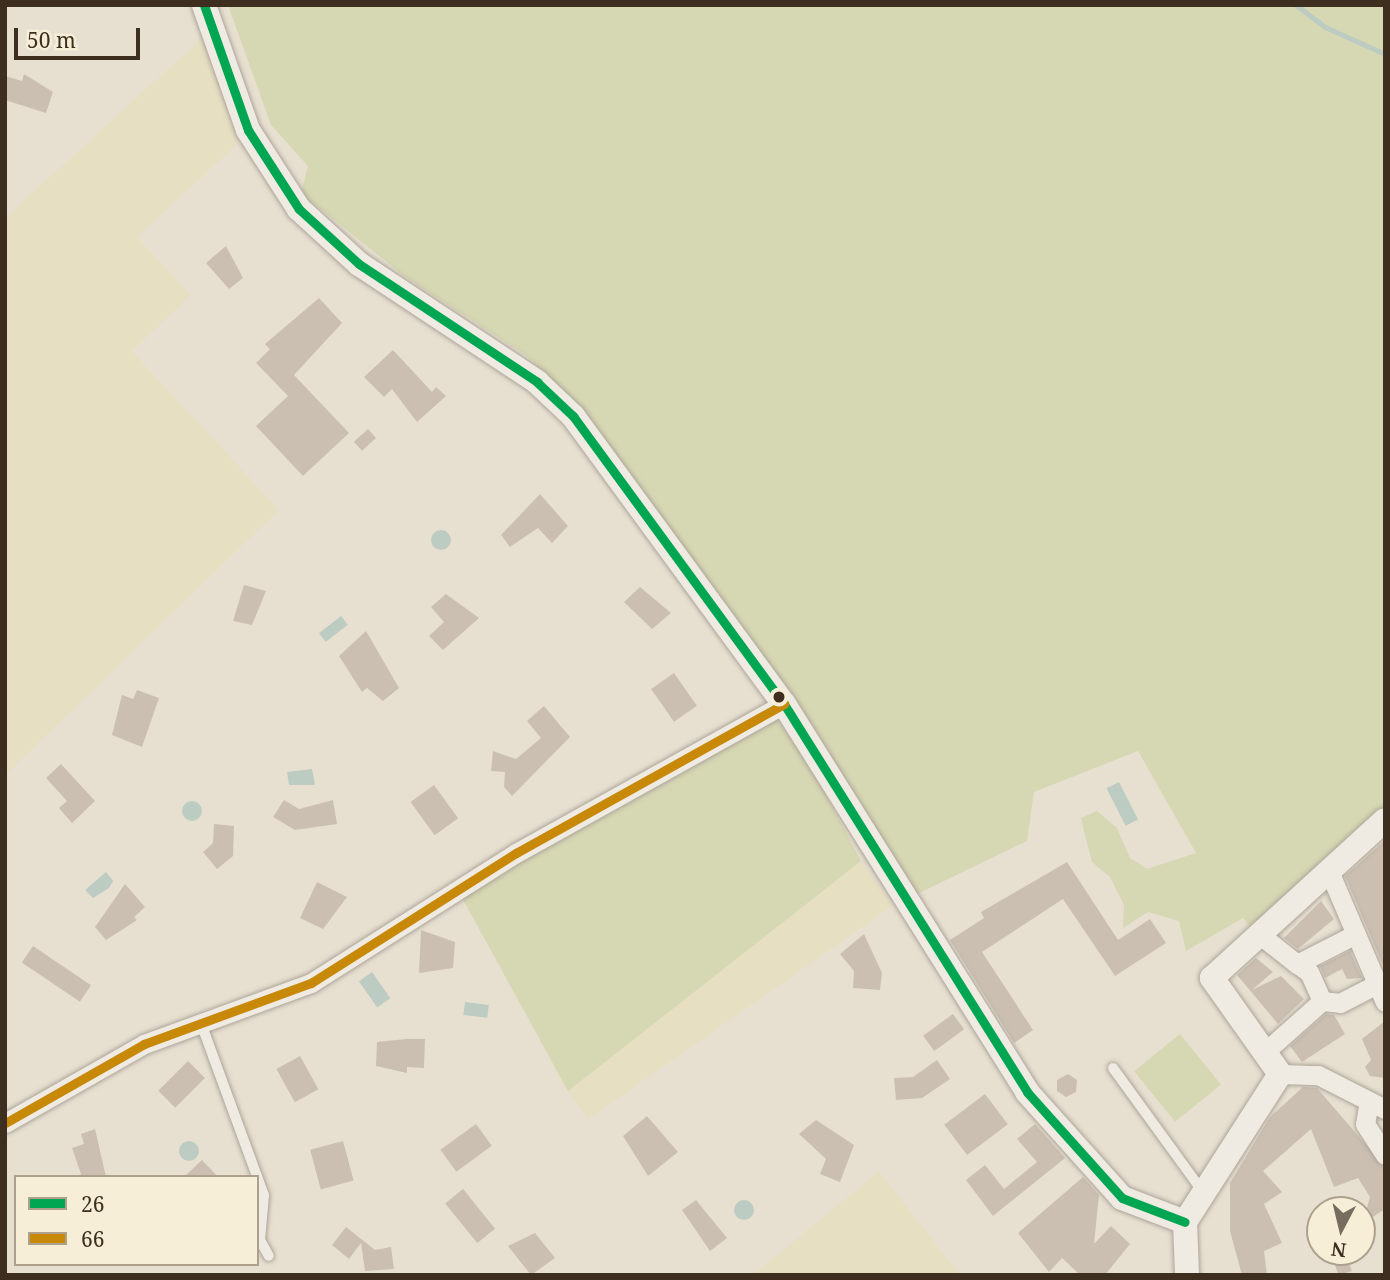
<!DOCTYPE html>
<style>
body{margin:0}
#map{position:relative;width:1390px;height:1280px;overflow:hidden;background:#e7e0d1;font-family:"Noto Serif",serif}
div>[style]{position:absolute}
.farmland>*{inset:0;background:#e6dfc2;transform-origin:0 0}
.green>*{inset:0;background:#d6d7b3;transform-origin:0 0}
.water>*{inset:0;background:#bcccc2;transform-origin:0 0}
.round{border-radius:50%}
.stream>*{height:5px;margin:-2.5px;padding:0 2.5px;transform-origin:2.5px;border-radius:2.5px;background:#bcccc2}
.building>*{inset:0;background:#cbbfb2;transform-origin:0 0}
.roads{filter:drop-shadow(0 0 2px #ada599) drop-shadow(0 0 2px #ada599)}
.service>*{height:10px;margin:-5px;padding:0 5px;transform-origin:5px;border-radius:5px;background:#efebe3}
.minor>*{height:19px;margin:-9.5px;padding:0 9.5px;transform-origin:9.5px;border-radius:9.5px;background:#efebe3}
.tertiary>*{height:24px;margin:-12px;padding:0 12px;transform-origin:12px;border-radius:12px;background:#efebe3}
.bus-1>*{height:9px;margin:-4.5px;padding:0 4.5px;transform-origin:4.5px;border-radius:4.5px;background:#00a651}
.bus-2>*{height:9px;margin:-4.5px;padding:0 4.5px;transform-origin:4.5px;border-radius:4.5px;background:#c88808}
.dots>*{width:19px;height:19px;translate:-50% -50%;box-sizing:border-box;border:4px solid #f7eed8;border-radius:50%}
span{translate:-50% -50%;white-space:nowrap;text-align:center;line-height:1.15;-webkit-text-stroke:5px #f7eed8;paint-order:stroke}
.frame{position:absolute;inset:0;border:7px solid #3d2e20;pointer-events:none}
.legend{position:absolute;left:14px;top:1175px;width:245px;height:91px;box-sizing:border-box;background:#f7eed8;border:2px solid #ada18e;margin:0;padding:9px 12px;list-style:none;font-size:21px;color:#3d2e20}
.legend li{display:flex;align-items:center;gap:14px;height:35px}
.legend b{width:35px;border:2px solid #ada18e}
.north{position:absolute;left:1306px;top:1196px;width:70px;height:70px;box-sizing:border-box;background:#f7eed8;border:2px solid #ada18e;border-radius:50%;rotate:187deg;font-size:19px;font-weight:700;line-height:28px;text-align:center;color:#3d2e20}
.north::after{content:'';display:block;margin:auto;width:24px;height:32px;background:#786c5e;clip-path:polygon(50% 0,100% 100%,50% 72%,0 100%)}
.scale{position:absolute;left:14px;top:28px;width:126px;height:32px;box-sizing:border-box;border:4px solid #3d2e20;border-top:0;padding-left:9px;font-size:21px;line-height:24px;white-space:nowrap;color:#3d2e20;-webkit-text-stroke:5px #f7eed8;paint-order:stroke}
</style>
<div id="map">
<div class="farmland">
<div style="clip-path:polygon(203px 37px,240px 142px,137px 237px,191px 295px,132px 351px,279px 510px,5px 775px,5px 218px)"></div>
<div style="left:861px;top:861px;width:55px;height:372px;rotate:55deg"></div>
<div style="clip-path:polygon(879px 1171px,960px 1275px,753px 1275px)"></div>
</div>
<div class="green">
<div style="clip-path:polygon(228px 5px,1385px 5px,1385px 810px,1251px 928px,1243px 918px,1186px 951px,1179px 921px,1148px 912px,1123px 928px,1124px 905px,1110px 877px,1092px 862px,1087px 843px,1081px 818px,1097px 811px,1117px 828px,1130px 858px,1147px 869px,1196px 853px,1138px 751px,1034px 792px,1027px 841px,913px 896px,585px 413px,527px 356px,404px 276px,301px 193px,308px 166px,271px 125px)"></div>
<div style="clip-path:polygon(777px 720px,810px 765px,861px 861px,568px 1091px,461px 896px)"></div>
<div style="left:1180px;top:1034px;width:65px;height:59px;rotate:51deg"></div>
</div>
<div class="water">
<div class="round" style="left:431px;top:530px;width:20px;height:20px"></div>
<div style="left:341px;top:616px;width:11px;height:28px;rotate:52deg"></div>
<div style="clip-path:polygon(312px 769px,315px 785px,289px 785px,287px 772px)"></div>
<div style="left:1119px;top:782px;width:42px;height:14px;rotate:63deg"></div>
<div class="round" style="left:182px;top:801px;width:20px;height:20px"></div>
<div style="clip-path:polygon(106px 872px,113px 881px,109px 888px,93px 898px,85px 890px)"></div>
<div style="left:372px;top:972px;width:32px;height:16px;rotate:55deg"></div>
<div style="left:465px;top:1002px;width:24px;height:13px;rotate:7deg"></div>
<div class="round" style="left:179px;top:1141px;width:20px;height:20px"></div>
<div class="round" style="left:734px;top:1200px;width:20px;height:20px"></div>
</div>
<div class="stream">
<div style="left:1296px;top:5px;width:36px;rotate:37deg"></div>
<div style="left:1325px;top:27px;width:66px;rotate:24.2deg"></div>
</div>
<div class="building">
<div style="clip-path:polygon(24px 74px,53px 92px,46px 113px,5px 100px,5px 76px,22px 81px)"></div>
<div style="clip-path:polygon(226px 246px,243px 278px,229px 289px,206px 263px)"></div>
<div style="clip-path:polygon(319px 298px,342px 323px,294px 375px,349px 433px,303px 476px,256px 426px,288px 396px,256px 363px,270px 349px,265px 344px)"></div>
<div style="clip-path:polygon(393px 350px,432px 392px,436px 387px,446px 396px,417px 422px,392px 389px,384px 397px,364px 377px)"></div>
<div style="left:368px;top:429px;width:12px;height:19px;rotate:48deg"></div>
<div style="clip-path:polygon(540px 494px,568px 526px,552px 543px,538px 528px,510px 547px,501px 535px)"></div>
<div style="clip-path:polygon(244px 585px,266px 591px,252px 625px,233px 621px)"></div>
<div style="clip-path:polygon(640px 587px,671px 613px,652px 629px,624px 602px)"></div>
<div style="clip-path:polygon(446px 594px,479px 618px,443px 650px,429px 636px,444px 622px,431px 607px)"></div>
<div style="clip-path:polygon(366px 631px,399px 688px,383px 701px,367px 688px,362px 692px,339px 656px)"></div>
<div style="left:674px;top:673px;width:40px;height:28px;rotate:55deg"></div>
<div style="clip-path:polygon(137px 690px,159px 698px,142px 747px,112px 735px,122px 695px,133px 699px)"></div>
<div style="clip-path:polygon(544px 706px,570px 737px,512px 796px,504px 787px,505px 772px,491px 771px,493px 751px,516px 759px,541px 738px,527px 721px)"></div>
<div style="clip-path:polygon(61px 764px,95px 801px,72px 823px,59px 808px,67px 801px,46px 778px)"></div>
<div style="left:434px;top:785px;width:41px;height:29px;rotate:54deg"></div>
<div style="clip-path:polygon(284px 800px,299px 809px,333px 800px,337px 824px,295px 830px,273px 817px)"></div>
<div style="clip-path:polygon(214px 824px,234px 826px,233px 856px,217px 869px,203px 852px,213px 843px)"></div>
<div style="clip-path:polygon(1383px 842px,1385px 846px,1385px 970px,1345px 876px)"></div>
<div style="clip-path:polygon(1067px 862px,1118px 940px,1150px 919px,1166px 943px,1115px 976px,1063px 899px,982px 952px,1033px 1030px,1014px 1043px,950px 940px,984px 918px,981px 912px)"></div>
<div style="clip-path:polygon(317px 882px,347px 897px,323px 929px,300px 918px)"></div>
<div style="clip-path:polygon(125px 884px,145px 907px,134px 917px,137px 920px,106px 940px,95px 927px)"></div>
<div style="clip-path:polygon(1321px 901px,1334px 919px,1298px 949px,1284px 938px)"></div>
<div style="clip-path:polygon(421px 930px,455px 942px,453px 968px,419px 973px)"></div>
<div style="clip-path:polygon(864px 934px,882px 973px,880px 990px,853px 988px,854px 971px,840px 954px)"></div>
<div style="left:33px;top:946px;width:70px;height:20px;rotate:34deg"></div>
<div style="clip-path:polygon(1350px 951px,1362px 978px,1347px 979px,1342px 969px,1325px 978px,1320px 966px)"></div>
<div style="clip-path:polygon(1256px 958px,1273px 972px,1252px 990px,1281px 976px,1304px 999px,1278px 1024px,1237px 975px)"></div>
<div style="left:953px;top:1014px;width:19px;height:37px;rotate:54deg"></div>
<div style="clip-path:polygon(1326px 1014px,1334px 1015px,1345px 1034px,1302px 1062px,1290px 1046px)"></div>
<div style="clip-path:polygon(1385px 1021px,1385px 1078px,1370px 1076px,1365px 1067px,1371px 1060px,1362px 1039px)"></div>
<div style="clip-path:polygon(406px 1039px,425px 1039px,424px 1068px,407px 1067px,407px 1073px,376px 1066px,377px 1042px)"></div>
<div style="left:300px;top:1056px;width:38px;height:27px;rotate:61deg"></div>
<div style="clip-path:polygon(937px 1060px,950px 1079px,922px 1098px,896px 1100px,894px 1078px,913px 1077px)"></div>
<div style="left:188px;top:1061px;width:24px;height:42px;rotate:45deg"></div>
<div style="clip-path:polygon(1068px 1074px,1077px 1080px,1076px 1092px,1066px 1097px,1057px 1091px,1057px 1080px)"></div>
<div style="clip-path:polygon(1303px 1087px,1317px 1088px,1385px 1167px,1385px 1209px,1362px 1224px,1370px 1197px,1358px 1178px,1334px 1187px,1311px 1129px,1263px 1171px,1282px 1192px,1264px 1204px,1282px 1243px,1264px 1251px,1267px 1275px,1242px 1275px,1230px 1231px,1230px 1183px,1270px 1117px)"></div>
<div style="left:985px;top:1094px;width:38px;height:51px;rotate:53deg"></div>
<div style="clip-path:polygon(647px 1116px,678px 1152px,648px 1176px,623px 1136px)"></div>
<div style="clip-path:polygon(816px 1120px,854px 1145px,840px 1182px,820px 1174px,826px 1159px,799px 1134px)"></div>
<div style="left:476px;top:1124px;width:27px;height:44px;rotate:54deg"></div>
<div style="clip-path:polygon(1035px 1124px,1065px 1158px,993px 1216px,966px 1180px,985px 1165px,1004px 1189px,1037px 1162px,1017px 1139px)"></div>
<div style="clip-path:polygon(95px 1129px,106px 1177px,82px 1177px,72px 1148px,84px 1144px,81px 1134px)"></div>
<div style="left:343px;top:1141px;width:41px;height:34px;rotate:75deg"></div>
<div style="clip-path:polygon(202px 1160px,218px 1177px,184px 1177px)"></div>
<div style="clip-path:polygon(1083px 1177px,1099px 1195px,1094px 1244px,1111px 1226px,1130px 1244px,1105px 1275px,1080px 1275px,1062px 1258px,1049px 1272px,1018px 1233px)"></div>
<div style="left:463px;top:1189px;width:51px;height:23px;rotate:51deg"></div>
<div style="clip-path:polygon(696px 1200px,727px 1238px,710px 1251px,682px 1210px)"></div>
<div style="clip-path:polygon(346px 1227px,375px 1250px,391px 1247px,394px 1269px,365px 1271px,361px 1243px,349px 1259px,332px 1245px)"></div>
<div style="clip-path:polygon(535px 1233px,555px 1258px,531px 1275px,508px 1246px)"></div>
<div style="left:1346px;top:1254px;width:18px;height:14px;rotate:71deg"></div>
</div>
<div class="roads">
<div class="service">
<div style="left:202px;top:1026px;width:180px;rotate:69.9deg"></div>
<div style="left:264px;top:1195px;width:45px;rotate:95.1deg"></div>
<div style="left:260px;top:1240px;width:18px;rotate:61deg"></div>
<div style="left:1113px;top:1068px;width:153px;rotate:54deg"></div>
</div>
<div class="minor">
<div style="left:1329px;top:871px;width:142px;rotate:66.9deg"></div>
<div style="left:1259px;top:934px;width:48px;rotate:38.3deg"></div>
<div style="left:1322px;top:1001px;width:18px;rotate:6deg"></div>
<div style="left:1340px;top:1003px;width:42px;rotate:-27.2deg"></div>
<div style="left:1267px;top:1050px;width:74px;rotate:-41.7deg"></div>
<div style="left:1322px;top:1001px;width:32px;rotate:-114deg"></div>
<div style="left:1309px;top:972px;width:14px;rotate:-146deg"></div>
<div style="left:1297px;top:964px;width:66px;rotate:-27deg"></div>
<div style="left:1280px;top:1074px;width:38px;rotate:2deg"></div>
<div style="left:1318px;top:1075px;width:75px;rotate:26.9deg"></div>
<div style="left:1368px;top:1106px;width:18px;rotate:99deg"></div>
<div style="left:1365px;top:1124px;width:37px;rotate:57deg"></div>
<div style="left:5px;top:1123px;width:160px;rotate:-29.6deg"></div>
<div style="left:144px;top:1044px;width:178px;rotate:-20.1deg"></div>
<div style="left:311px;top:983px;width:243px;rotate:-32.4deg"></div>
<div style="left:516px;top:853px;width:307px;rotate:-29.1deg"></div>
</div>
<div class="tertiary">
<div style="left:204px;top:5px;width:133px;rotate:70.6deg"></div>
<div style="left:248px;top:130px;width:94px;rotate:57.2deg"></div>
<div style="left:299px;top:209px;width:81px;rotate:42.5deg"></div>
<div style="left:359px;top:264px;width:214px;rotate:33.5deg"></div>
<div style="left:537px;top:382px;width:50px;rotate:43.4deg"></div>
<div style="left:573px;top:416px;width:357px;rotate:53.8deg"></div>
<div style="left:784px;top:704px;width:458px;rotate:57.9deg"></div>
<div style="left:1027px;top:1092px;width:142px;rotate:48.1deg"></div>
<div style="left:1122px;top:1198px;width:67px;rotate:20.9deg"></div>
<div style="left:1185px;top:1222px;width:176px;rotate:-57.3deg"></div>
<div style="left:1280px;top:1074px;width:118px;rotate:-125.3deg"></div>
<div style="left:1212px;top:978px;width:234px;rotate:-42.4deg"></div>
<div style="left:1185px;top:1222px;width:53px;rotate:87.8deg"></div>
</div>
</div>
<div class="bus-1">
<div style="left:204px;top:5px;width:133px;rotate:70.6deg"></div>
<div style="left:248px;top:130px;width:94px;rotate:57.2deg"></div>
<div style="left:299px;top:209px;width:81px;rotate:42.5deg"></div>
<div style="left:359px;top:264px;width:214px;rotate:33.5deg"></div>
<div style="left:537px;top:382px;width:50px;rotate:43.4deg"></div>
<div style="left:573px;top:416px;width:357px;rotate:53.8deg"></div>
<div style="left:784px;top:704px;width:458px;rotate:57.9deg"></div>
<div style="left:1027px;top:1092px;width:142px;rotate:48.1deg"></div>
<div style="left:1122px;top:1198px;width:67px;rotate:20.9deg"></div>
</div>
<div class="bus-2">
<div style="left:5px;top:1123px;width:160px;rotate:-29.6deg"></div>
<div style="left:144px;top:1044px;width:178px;rotate:-20.1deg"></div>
<div style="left:311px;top:983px;width:243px;rotate:-32.4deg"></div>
<div style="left:516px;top:853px;width:307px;rotate:-29.1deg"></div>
</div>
<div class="dots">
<div style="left:779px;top:697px;background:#3d2e20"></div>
</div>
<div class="frame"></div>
<ul class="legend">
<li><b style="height:9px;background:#00a651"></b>26</li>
<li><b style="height:9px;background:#c88808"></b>66</li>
</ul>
<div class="north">N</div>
<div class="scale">50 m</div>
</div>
